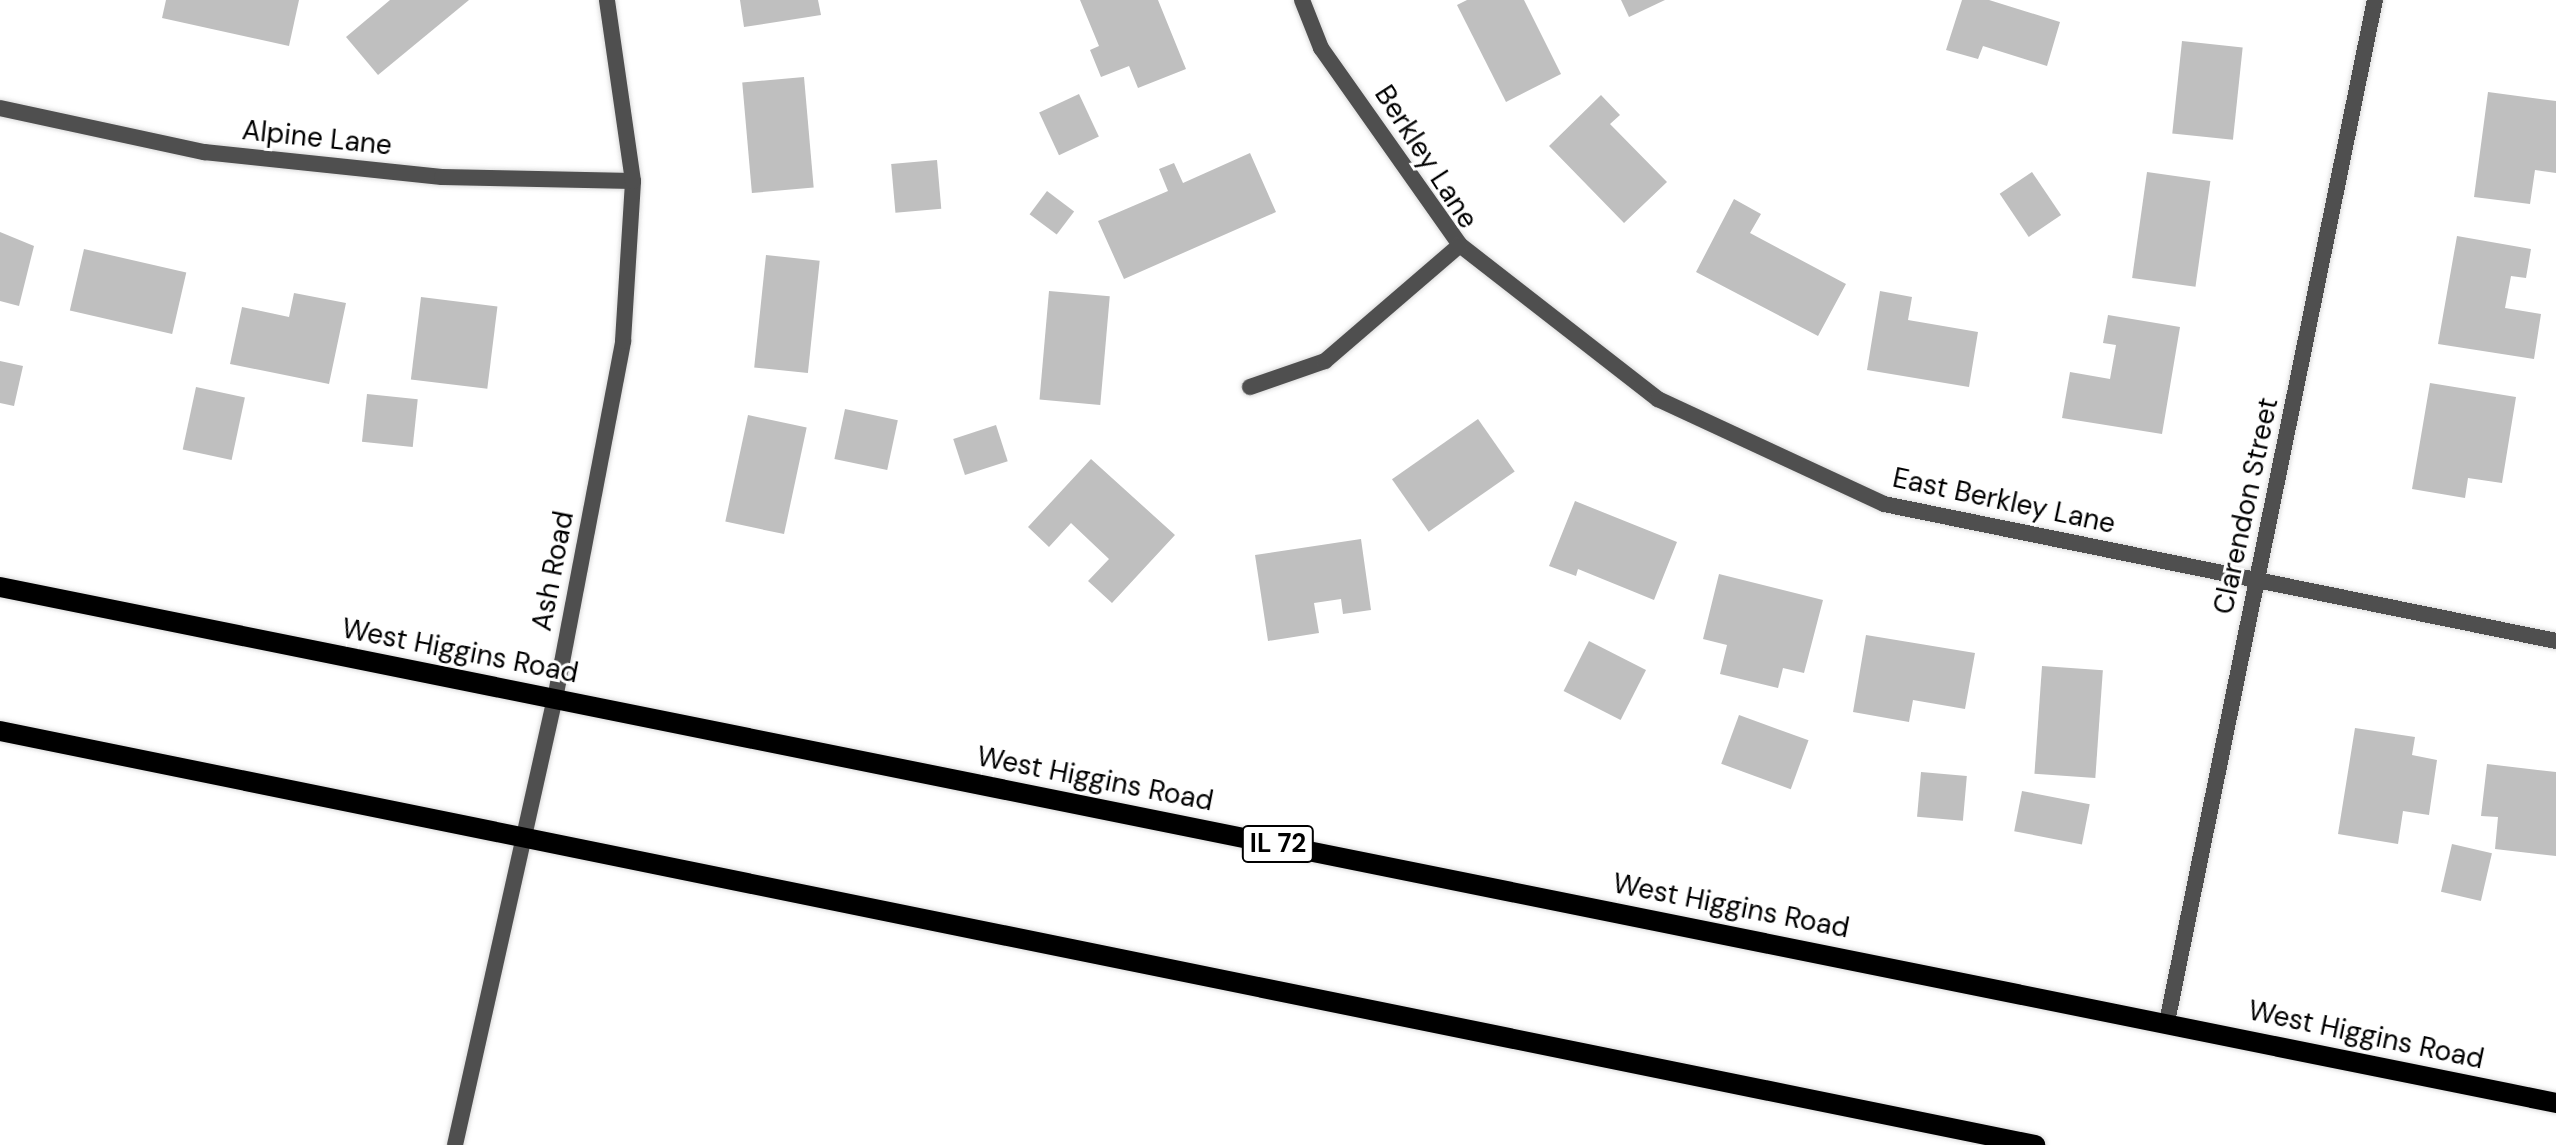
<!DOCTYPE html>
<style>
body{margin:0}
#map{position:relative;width:2556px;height:1145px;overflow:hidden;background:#fff;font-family:"DM Sans",sans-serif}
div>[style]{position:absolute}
.building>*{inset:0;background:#bfbfbf;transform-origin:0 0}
.roads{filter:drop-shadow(0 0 2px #dbdbdb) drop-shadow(0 0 2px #dbdbdb)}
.minor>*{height:16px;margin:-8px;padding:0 8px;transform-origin:8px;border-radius:8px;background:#4f4f4f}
.primary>*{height:20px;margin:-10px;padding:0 10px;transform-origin:10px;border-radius:10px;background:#000}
span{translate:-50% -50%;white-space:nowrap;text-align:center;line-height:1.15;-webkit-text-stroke:6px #fff;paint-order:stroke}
.shield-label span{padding:2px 6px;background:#fff;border:2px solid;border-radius:6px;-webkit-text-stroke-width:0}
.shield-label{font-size:26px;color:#000;font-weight:700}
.street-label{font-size:28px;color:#000}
</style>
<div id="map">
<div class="building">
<div style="clip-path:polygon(166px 0,299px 0,289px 46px,162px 18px)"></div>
<div style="clip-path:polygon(390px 0,469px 0,378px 75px,346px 37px)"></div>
<div style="clip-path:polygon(740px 0,818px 0,821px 15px,744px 27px)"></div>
<div style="clip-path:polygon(1080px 0,1158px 0,1186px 69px,1138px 88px,1129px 66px,1101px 77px,1090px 50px,1099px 46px)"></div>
<div style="clip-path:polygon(1467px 0,1524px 0,1561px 74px,1506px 102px,1457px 5px)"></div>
<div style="clip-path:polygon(1621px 0,1665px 0,1629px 17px)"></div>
<div style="clip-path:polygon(1962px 0,1989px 0,2060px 22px,2047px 66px,1983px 46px,1978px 59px,1946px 50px)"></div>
<div style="left:2182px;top:41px;width:61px;height:93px;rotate:6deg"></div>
<div style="left:804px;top:77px;width:111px;height:62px;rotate:85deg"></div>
<div style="clip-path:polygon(2488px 92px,2556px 101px,2556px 173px,2535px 170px,2530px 204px,2474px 197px)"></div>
<div style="left:1079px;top:94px;width:47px;height:44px;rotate:65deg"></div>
<div style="clip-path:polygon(1601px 95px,1620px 115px,1610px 124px,1667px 182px,1624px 223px,1549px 146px)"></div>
<div style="clip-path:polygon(1250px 153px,1276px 212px,1124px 279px,1098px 221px,1168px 191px,1159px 169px,1174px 163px,1183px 183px)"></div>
<div style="left:937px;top:160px;width:49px;height:46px;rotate:85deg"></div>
<div style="left:2032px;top:172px;width:52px;height:39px;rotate:56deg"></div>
<div style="left:2147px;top:172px;width:64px;height:107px;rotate:8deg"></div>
<div style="left:1047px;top:191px;width:34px;height:29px;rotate:37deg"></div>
<div style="clip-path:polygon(1734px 199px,1761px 214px,1750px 233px,1846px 284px,1818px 336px,1696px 272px)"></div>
<div style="clip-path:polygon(0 232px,34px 246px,19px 306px,0 301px)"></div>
<div style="clip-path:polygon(2457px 236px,2531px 249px,2526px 278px,2511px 276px,2505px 308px,2541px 314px,2534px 359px,2438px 344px)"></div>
<div style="left:84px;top:249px;width:105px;height:63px;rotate:13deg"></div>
<div style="left:766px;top:255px;width:54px;height:113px;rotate:6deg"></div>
<div style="left:1049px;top:291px;width:61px;height:109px;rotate:5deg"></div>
<div style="clip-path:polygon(1880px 291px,1912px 297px,1908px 320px,1978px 332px,1969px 387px,1867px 370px)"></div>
<div style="clip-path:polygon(294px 293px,346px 303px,329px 384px,230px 364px,242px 307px,289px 317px)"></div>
<div style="left:421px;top:297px;width:77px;height:83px;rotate:7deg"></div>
<div style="clip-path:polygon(2108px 315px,2180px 327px,2162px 434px,2062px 418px,2070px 372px,2110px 379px,2116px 345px,2103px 343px)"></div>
<div style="clip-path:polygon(0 361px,23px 366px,14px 406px,0 403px)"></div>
<div style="clip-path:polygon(2430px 383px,2516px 397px,2502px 483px,2468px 478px,2465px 498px,2412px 489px)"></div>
<div style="left:196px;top:387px;width:50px;height:64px;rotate:12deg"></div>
<div style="left:367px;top:394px;width:51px;height:48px;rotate:6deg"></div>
<div style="left:845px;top:409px;width:54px;height:51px;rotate:12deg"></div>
<div style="left:748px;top:415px;width:60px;height:109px;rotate:12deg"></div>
<div style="left:1478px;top:419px;width:64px;height:105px;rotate:55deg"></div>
<div style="left:996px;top:425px;width:38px;height:45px;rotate:72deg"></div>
<div style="clip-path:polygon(1091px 459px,1175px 535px,1112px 603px,1088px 581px,1109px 559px,1071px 523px,1049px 547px,1028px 527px)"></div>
<div style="clip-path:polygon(1575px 501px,1677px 542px,1654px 600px,1578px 569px,1576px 576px,1549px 566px)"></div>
<div style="clip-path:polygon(1361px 539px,1371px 610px,1343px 614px,1341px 599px,1314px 603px,1319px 633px,1268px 641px,1255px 555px)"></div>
<div style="clip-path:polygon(1719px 574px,1823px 600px,1804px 673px,1783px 668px,1778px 688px,1720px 674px,1727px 645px,1703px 639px)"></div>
<div style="clip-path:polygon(1866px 635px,1975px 653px,1965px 709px,1913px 700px,1909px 722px,1853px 712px)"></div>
<div style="left:1589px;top:641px;width:64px;height:56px;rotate:27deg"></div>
<div style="left:2042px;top:666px;width:61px;height:108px;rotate:4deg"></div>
<div style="left:1739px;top:715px;width:74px;height:52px;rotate:20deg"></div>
<div style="clip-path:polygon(2355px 728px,2415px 737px,2412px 755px,2437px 760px,2429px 815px,2403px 811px,2398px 844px,2338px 834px)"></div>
<div style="clip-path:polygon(2487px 764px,2556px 772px,2556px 856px,2495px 849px,2498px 817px,2481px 816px)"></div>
<div style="left:1921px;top:772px;width:46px;height:45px;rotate:5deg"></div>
<div style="left:2022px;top:791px;width:69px;height:41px;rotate:11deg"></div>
<div style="left:2452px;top:844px;width:41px;height:49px;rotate:13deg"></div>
</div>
<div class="roads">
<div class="minor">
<div style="left:1302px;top:0;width:52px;rotate:68.4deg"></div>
<div style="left:1321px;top:48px;width:241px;rotate:54.8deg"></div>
<div style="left:1460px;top:245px;width:251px;rotate:37.9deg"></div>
<div style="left:1658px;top:399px;width:249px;rotate:24.9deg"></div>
<div style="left:1884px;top:504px;width:686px;rotate:11.52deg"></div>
<div style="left:0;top:108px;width:209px;rotate:12.2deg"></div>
<div style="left:204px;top:152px;width:239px;rotate:6deg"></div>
<div style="left:442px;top:177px;width:191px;rotate:1.2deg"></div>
<div style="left:1250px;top:387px;width:79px;rotate:-19.1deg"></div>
<div style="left:1325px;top:361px;width:178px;rotate:-40.7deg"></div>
<div style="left:2167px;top:1022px;width:1043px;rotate:-78.5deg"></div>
<div style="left:455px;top:1145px;width:457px;rotate:-77.4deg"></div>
<div style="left:555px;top:699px;width:364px;rotate:-79.2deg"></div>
<div style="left:623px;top:341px;width:160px;rotate:-86.4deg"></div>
<div style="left:633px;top:181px;width:183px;rotate:-98.2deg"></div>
</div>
<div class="primary">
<div style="left:0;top:587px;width:2608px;rotate:11.41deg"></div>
<div style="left:0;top:731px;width:2077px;rotate:11.5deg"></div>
</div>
</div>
<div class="shield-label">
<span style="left:1278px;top:844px">IL 72</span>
</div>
<div class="street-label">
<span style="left:317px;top:138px;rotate:6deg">Alpine Lane</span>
<span style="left:1426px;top:157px;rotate:57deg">Berkley Lane</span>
<span style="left:2004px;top:501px;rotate:12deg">East Berkley Lane</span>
<span style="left:2246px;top:506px;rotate:-78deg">Clarendon Street</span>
<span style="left:553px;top:571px;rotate:-79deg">Ash Road</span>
<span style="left:460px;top:651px;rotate:11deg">West Higgins Road</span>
<span style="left:1095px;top:779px;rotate:11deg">West Higgins Road</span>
<span style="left:1731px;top:906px;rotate:11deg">West Higgins Road</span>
<span style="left:2366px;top:1035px;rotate:12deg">West Higgins Road</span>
</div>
</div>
